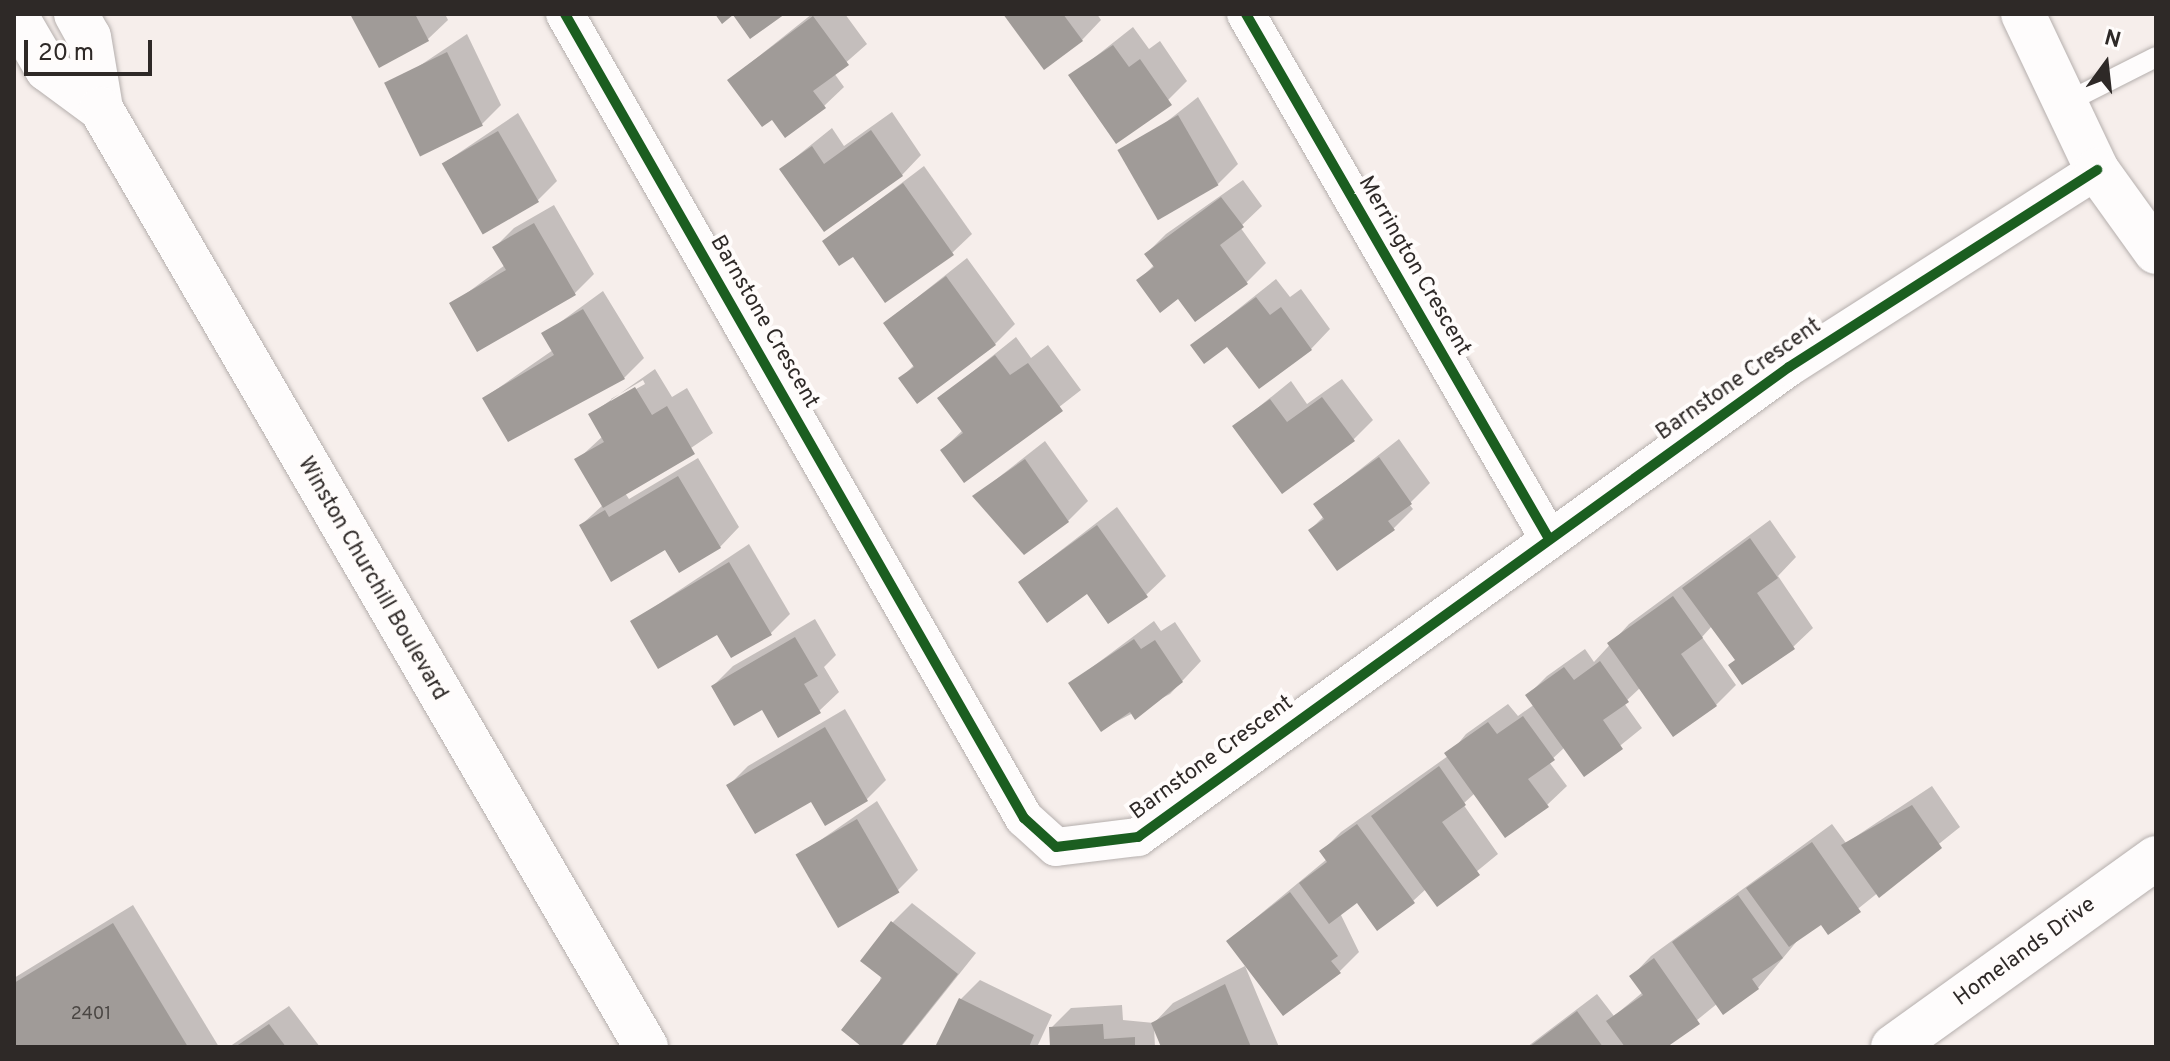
<!DOCTYPE html>
<style>
body{margin:0}
#map{position:relative;width:2170px;height:1061px;overflow:hidden;background:#f6eeeb;font-family:Overpass,sans-serif}
div>[style]{position:absolute}
.shadow>*{inset:0;background:#0003}
.building>*{inset:0;background:#a09b98;transform-origin:0 0}
.roads{filter:drop-shadow(0 0 2px #b5afad) drop-shadow(0 0 2px #b5afad)}
.lane>*{height:20px;margin:-10px;padding:0 10px;transform-origin:10px;border-radius:10px;background:#fefcfc}
.street>*{height:38px;margin:-19px;padding:0 19px;transform-origin:19px;border-radius:19px;background:#fefcfc}
.secondary>*{height:44px;margin:-22px;padding:0 22px;transform-origin:22px;border-radius:22px;background:#fefcfc}
.cycleway>*{height:10px;margin:-5px;padding:0 5px;transform-origin:5px;border-radius:5px;background:#1b5e20}
span{translate:-50% -50%;white-space:nowrap;text-align:center;line-height:1.15;-webkit-text-stroke:8px #fffcfb;paint-order:stroke}
.number-label{font-size:18px;color:#4a4643}
.number-label span{-webkit-text-stroke-width:0}
.street-label{font-size:22px;color:#2e2927}
.frame{position:absolute;inset:0;border:16px solid #2e2927;pointer-events:none}
.north{position:absolute;left:2066px;top:24px;width:80px;height:80px;-webkit-text-stroke:6px #fffcfb;paint-order:stroke;rotate:15deg;font-size:22px;font-weight:700;line-height:32px;text-align:center;color:#2e2927}
.north::after{content:'';display:block;margin:auto;width:28px;height:36px;background:#2e2927;clip-path:polygon(50% 0,100% 100%,50% 72%,0 100%)}
.scale{position:absolute;left:24px;top:40px;width:128px;height:36px;box-sizing:border-box;border:4px solid #2e2927;border-top:0;padding-left:10px;font-size:24px;line-height:28px;white-space:nowrap;color:#2e2927;-webkit-text-stroke:6px #fffcfb;paint-order:stroke}
</style>
<div id="map">
<div class="shadow">
<div style="clip-path:polygon(352px 14px,445px 14px,448px 20px,428px 39px)"></div>
<div style="clip-path:polygon(812px 14px,845px 14px,867px 44px,834px 73px,844px 87px,824px 106px,772px 117px,729px 80px)"></div>
<div style="clip-path:polygon(1006px 14px,1097px 14px,1101px 20px,1082px 40px)"></div>
<div style="clip-path:polygon(1133px 27px,1149px 49px,1160px 41px,1187px 81px,1168px 100px,1071px 76px)"></div>
<div style="clip-path:polygon(467px 34px,501px 105px,481px 125px,388px 87px)"></div>
<div style="clip-path:polygon(1198px 97px,1238px 164px,1218px 184px,1123px 156px)"></div>
<div style="clip-path:polygon(892px 112px,921px 155px,902px 175px,781px 169px,832px 128px,844px 146px)"></div>
<div style="clip-path:polygon(518px 113px,557px 181px,537px 201px,444px 163px)"></div>
<div style="clip-path:polygon(924px 166px,972px 234px,952px 253px,853px 254px,824px 242px)"></div>
<div style="clip-path:polygon(1243px 180px,1262px 206px,1240px 227px,1266px 263px,1247px 282px,1179px 296px,1139px 280px,1154px 265px,1146px 254px,1166px 234px)"></div>
<div style="clip-path:polygon(554px 205px,594px 274px,575px 293px,452px 304px,505px 265px,495px 247px,514px 228px)"></div>
<div style="clip-path:polygon(967px 258px,1015px 324px,995px 344px,901px 378px,915px 364px,885px 323px)"></div>
<div style="clip-path:polygon(1276px 279px,1290px 297px,1301px 289px,1330px 329px,1311px 349px,1193px 345px)"></div>
<div style="clip-path:polygon(603px 291px,644px 358px,624px 378px,509px 440px,484px 398px,553px 350px,544px 334px)"></div>
<div style="clip-path:polygon(1016px 337px,1031px 358px,1048px 345px,1081px 390px,965px 480px,942px 450px,963px 430px,940px 398px)"></div>
<div style="clip-path:polygon(evenodd,655px 369px,672px 397px,687px 388px,713px 433px,625px 493px,629px 499px,698px 458px,739px 527px,720px 547px,666px 547px,581px 525px,603px 505px,577px 460px,603px 436px,591px 414px,655px 369px,643px 380px,645px 384px,611px 403px,611px 399px,643px 380px)"></div>
<div style="clip-path:polygon(1342px 379px,1373px 420px,1353px 440px,1235px 426px,1291px 381px,1307px 404px)"></div>
<div style="clip-path:polygon(1399px 439px,1430px 483px,1409px 504px,1413px 509px,1393px 529px,1310px 530px,1324px 516px,1316px 504px)"></div>
<div style="clip-path:polygon(1045px 441px,1088px 501px,1068px 521px,975px 496px)"></div>
<div style="clip-path:polygon(1117px 507px,1166px 576px,1146px 595px,1020px 582px)"></div>
<div style="clip-path:polygon(1770px 520px,1796px 557px,1778px 576px,1813px 628px,1793px 647px,1737px 660px,1712px 626px,1702px 637px,1736px 685px,1716px 705px,1641px 687px,1624px 703px,1642px 728px,1585px 774px,1565px 747px,1549px 762px,1567px 786px,1547px 805px,1475px 793px,1463px 804px,1498px 854px,1437px 904px,1426px 889px,1413px 901px,1357px 901px,1340px 913px,1359px 952px,1339px 972px,1228px 941px,1327px 859px,1321px 852px,1341px 832px,1448px 756px,1466px 734px,1508px 704px,1518px 716px,1535px 704px,1528px 695px,1547px 676px,1585px 649px,1594px 662px,1629px 624px)"></div>
<div style="clip-path:polygon(749px 544px,790px 614px,771px 633px,633px 621px)"></div>
<div style="clip-path:polygon(815px 619px,836px 655px,824px 667px,839px 692px,819px 711px,762px 708px,713px 686px,733px 666px)"></div>
<div style="clip-path:polygon(1154px 621px,1161px 631px,1175px 622px,1201px 661px,1170px 694px,1102px 729px,1071px 683px)"></div>
<div style="clip-path:polygon(845px 709px,886px 780px,867px 799px,729px 785px,748px 766px)"></div>
<div style="clip-path:polygon(1932px 786px,1960px 827px,1829px 932px,1822px 922px,1802px 935px,1758px 988px,1718px 1003px,1664px 1047px,1527px 1047px,1597px 994px,1614px 1016px,1643px 992px,1632px 976px,1651px 956px,1832px 824px,1846px 843px)"></div>
<div style="clip-path:polygon(877px 801px,918px 870px,898px 890px,799px 855px)"></div>
<div style="clip-path:polygon(912px 903px,976px 953px,901px 1047px,866px 1047px,892px 923px)"></div>
<div style="clip-path:polygon(133px 905px,219px 1047px,14px 1047px,14px 978px)"></div>
<div style="clip-path:polygon(1245px 966px,1279px 1047px,1163px 1047px,1154px 1026px,1155px 1047px,1052px 1047px,1051px 1028px,1071px 1008px,1122px 1005px,1123px 1020px,1154px 1023px,1173px 1003px)"></div>
<div style="clip-path:polygon(980px 980px,1052px 1015px,1037px 1047px,938px 1047px,961px 999px)"></div>
<div style="clip-path:polygon(289px 1006px,320px 1047px,229px 1047px)"></div>
</div>
<div class="building">
<div style="clip-path:polygon(350px 14px,415px 14px,429px 41px,379px 68px)"></div>
<div style="clip-path:polygon(715px 14px,785px 14px,750px 39px,733px 15px,722px 24px)"></div>
<div style="clip-path:polygon(1003px 14px,1063px 14px,1083px 41px,1044px 70px)"></div>
<div style="clip-path:polygon(813px 16px,849px 65px,813px 91px,826px 108px,785px 138px,772px 120px,762px 127px,727px 80px)"></div>
<div style="clip-path:polygon(1113px 45px,1129px 67px,1140px 59px,1172px 105px,1116px 144px,1068px 75px)"></div>
<div style="left:447px;top:52px;width:82px;height:70px;rotate:64deg"></div>
<div style="left:1178px;top:115px;width:81px;height:70px;rotate:60deg"></div>
<div style="clip-path:polygon(871px 130px,903px 176px,824px 232px,779px 169px,812px 146px,824px 164px)"></div>
<div style="left:498px;top:131px;width:82px;height:65px;rotate:60deg"></div>
<div style="clip-path:polygon(903px 183px,954px 255px,885px 303px,853px 257px,839px 266px,822px 241px)"></div>
<div style="clip-path:polygon(1221px 197px,1244px 227px,1220px 245px,1248px 284px,1195px 322px,1178px 299px,1160px 313px,1136px 280px,1154px 267px,1144px 254px)"></div>
<div style="clip-path:polygon(534px 223px,576px 295px,477px 352px,449px 303px,506px 270px,492px 247px)"></div>
<div style="clip-path:polygon(946px 276px,996px 345px,917px 404px,898px 378px,914px 367px,883px 323px)"></div>
<div style="clip-path:polygon(1256px 297px,1270px 315px,1281px 307px,1312px 350px,1259px 389px,1227px 347px,1204px 364px,1190px 345px)"></div>
<div style="clip-path:polygon(583px 309px,625px 379px,508px 442px,482px 398px,554px 355px,541px 333px)"></div>
<div style="clip-path:polygon(995px 355px,1010px 375px,1028px 363px,1063px 411px,964px 483px,940px 450px,963px 433px,937px 398px)"></div>
<div style="clip-path:polygon(635px 387px,652px 415px,667px 406px,695px 454px,603px 508px,574px 459px,604px 442px,588px 414px)"></div>
<div style="clip-path:polygon(1322px 397px,1355px 441px,1282px 494px,1232px 426px,1270px 399px,1287px 422px)"></div>
<div style="clip-path:polygon(1379px 457px,1412px 504px,1388px 521px,1395px 530px,1337px 571px,1308px 530px,1324px 519px,1313px 504px)"></div>
<div style="clip-path:polygon(1025px 459px,1069px 522px,1024px 555px,972px 496px)"></div>
<div style="clip-path:polygon(678px 476px,721px 548px,679px 573px,665px 550px,611px 582px,579px 525px,605px 510px,609px 517px)"></div>
<div style="clip-path:polygon(1097px 525px,1148px 597px,1108px 624px,1087px 594px,1047px 623px,1018px 582px)"></div>
<div style="clip-path:polygon(1750px 538px,1778px 578px,1757px 593px,1795px 649px,1742px 685px,1728px 665px,1735px 660px,1682px 588px)"></div>
<div style="clip-path:polygon(729px 562px,772px 635px,731px 658px,717px 635px,658px 669px,630px 621px)"></div>
<div style="clip-path:polygon(1673px 596px,1703px 638px,1681px 654px,1717px 706px,1673px 737px,1607px 643px)"></div>
<div style="clip-path:polygon(795px 637px,818px 676px,804px 684px,821px 713px,778px 738px,762px 710px,734px 726px,711px 686px)"></div>
<div style="clip-path:polygon(1134px 639px,1141px 649px,1155px 640px,1183px 682px,1135px 720px,1130px 712px,1101px 732px,1068px 683px)"></div>
<div style="clip-path:polygon(1600px 661px,1629px 702px,1603px 720px,1623px 749px,1584px 777px,1525px 695px,1564px 667px,1574px 680px)"></div>
<div style="clip-path:polygon(1523px 716px,1555px 760px,1528px 779px,1549px 807px,1505px 838px,1444px 753px,1488px 722px,1497px 734px)"></div>
<div style="clip-path:polygon(825px 727px,868px 801px,825px 826px,811px 802px,755px 834px,726px 785px)"></div>
<div style="clip-path:polygon(1439px 766px,1466px 805px,1442px 822px,1480px 875px,1437px 907px,1371px 816px)"></div>
<div style="clip-path:polygon(1912px 805px,1942px 848px,1879px 898px,1841px 845px)"></div>
<div style="left:857px;top:819px;width:85px;height:71px;rotate:60deg"></div>
<div style="clip-path:polygon(1357px 824px,1415px 903px,1377px 931px,1357px 903px,1329px 924px,1299px 883px,1327px 862px,1319px 851px)"></div>
<div style="clip-path:polygon(1812px 842px,1861px 912px,1828px 935px,1821px 925px,1789px 947px,1746px 888px)"></div>
<div style="clip-path:polygon(1290px 892px,1338px 956px,1331px 961px,1341px 973px,1283px 1016px,1226px 941px)"></div>
<div style="clip-path:polygon(1738px 895px,1783px 958px,1752px 979px,1759px 989px,1723px 1015px,1672px 942px)"></div>
<div style="clip-path:polygon(891px 921px,958px 974px,900px 1047px,862px 1047px,841px 1030px,882px 978px,860px 961px)"></div>
<div style="clip-path:polygon(113px 923px,188px 1047px,14px 1047px,14px 983px)"></div>
<div style="clip-path:polygon(1654px 958px,1700px 1024px,1667px 1047px,1625px 1047px,1606px 1021px,1643px 995px,1629px 976px)"></div>
<div style="clip-path:polygon(1225px 984px,1251px 1047px,1161px 1047px,1151px 1023px)"></div>
<div style="clip-path:polygon(959px 998px,1034px 1035px,1029px 1047px,935px 1047px)"></div>
<div style="clip-path:polygon(1577px 1011px,1603px 1047px,1529px 1047px)"></div>
<div style="clip-path:polygon(269px 1024px,286px 1047px,235px 1047px)"></div>
<div style="clip-path:polygon(1103px 1024px,1104px 1039px,1135px 1037px,1135px 1047px,1050px 1047px,1049px 1027px)"></div>
</div>
<div class="roads">
<div class="lane">
<div style="left:2063px;top:104px;width:104px;rotate:-26.8deg"></div>
</div>
<div class="street">
<div style="left:565px;top:14px;width:926px;rotate:60.28deg"></div>
<div style="left:1024px;top:818px;width:43px;rotate:42.2deg"></div>
<div style="left:1056px;top:847px;width:83px;rotate:-7deg"></div>
<div style="left:1138px;top:837px;width:803px;rotate:-35.83deg"></div>
<div style="left:1789px;top:367px;width:366px;rotate:-32.6deg"></div>
<div style="left:1246px;top:14px;width:604px;rotate:60deg"></div>
</div>
<div class="secondary">
<div style="left:15px;top:14px;width:64px;rotate:59.8deg"></div>
<div style="left:47px;top:69px;width:67px;rotate:36.5deg"></div>
<div style="left:76px;top:14px;width:26px;rotate:61deg"></div>
<div style="left:89px;top:37px;width:73px;rotate:80.5deg"></div>
<div style="left:101px;top:109px;width:1085px;rotate:59.84deg"></div>
<div style="left:2023px;top:14px;width:173px;rotate:64.6deg"></div>
<div style="left:2097px;top:170px;width:101px;rotate:54.3deg"></div>
<div style="left:1893px;top:1047px;width:324px;rotate:-35.7deg"></div>
</div>
</div>
<div class="cycleway">
<div style="left:565px;top:14px;width:926px;rotate:60.28deg"></div>
<div style="left:1024px;top:818px;width:43px;rotate:42.2deg"></div>
<div style="left:1056px;top:847px;width:83px;rotate:-7deg"></div>
<div style="left:1138px;top:837px;width:803px;rotate:-35.83deg"></div>
<div style="left:1789px;top:367px;width:366px;rotate:-32.6deg"></div>
<div style="left:1246px;top:14px;width:604px;rotate:60deg"></div>
</div>
<div class="number-label">
<span style="left:91px;top:1015px">2401</span>
</div>
<div class="street-label">
<span style="left:1414px;top:266px;rotate:60deg">Merrington Crescent</span>
<span style="left:764px;top:322px;rotate:60deg">Barnstone Crescent</span>
<span style="left:1739px;top:380px;rotate:-35deg">Barnstone Crescent</span>
<span style="left:372px;top:579px;rotate:60deg">Winston Churchill Boulevard</span>
<span style="left:1212px;top:758px;rotate:-36deg">Barnstone Crescent</span>
<span style="left:2025px;top:952px;rotate:-36deg">Homelands Drive</span>
</div>
<div class="frame"></div>
<div class="north">N</div>
<div class="scale">20 m</div>
</div>
